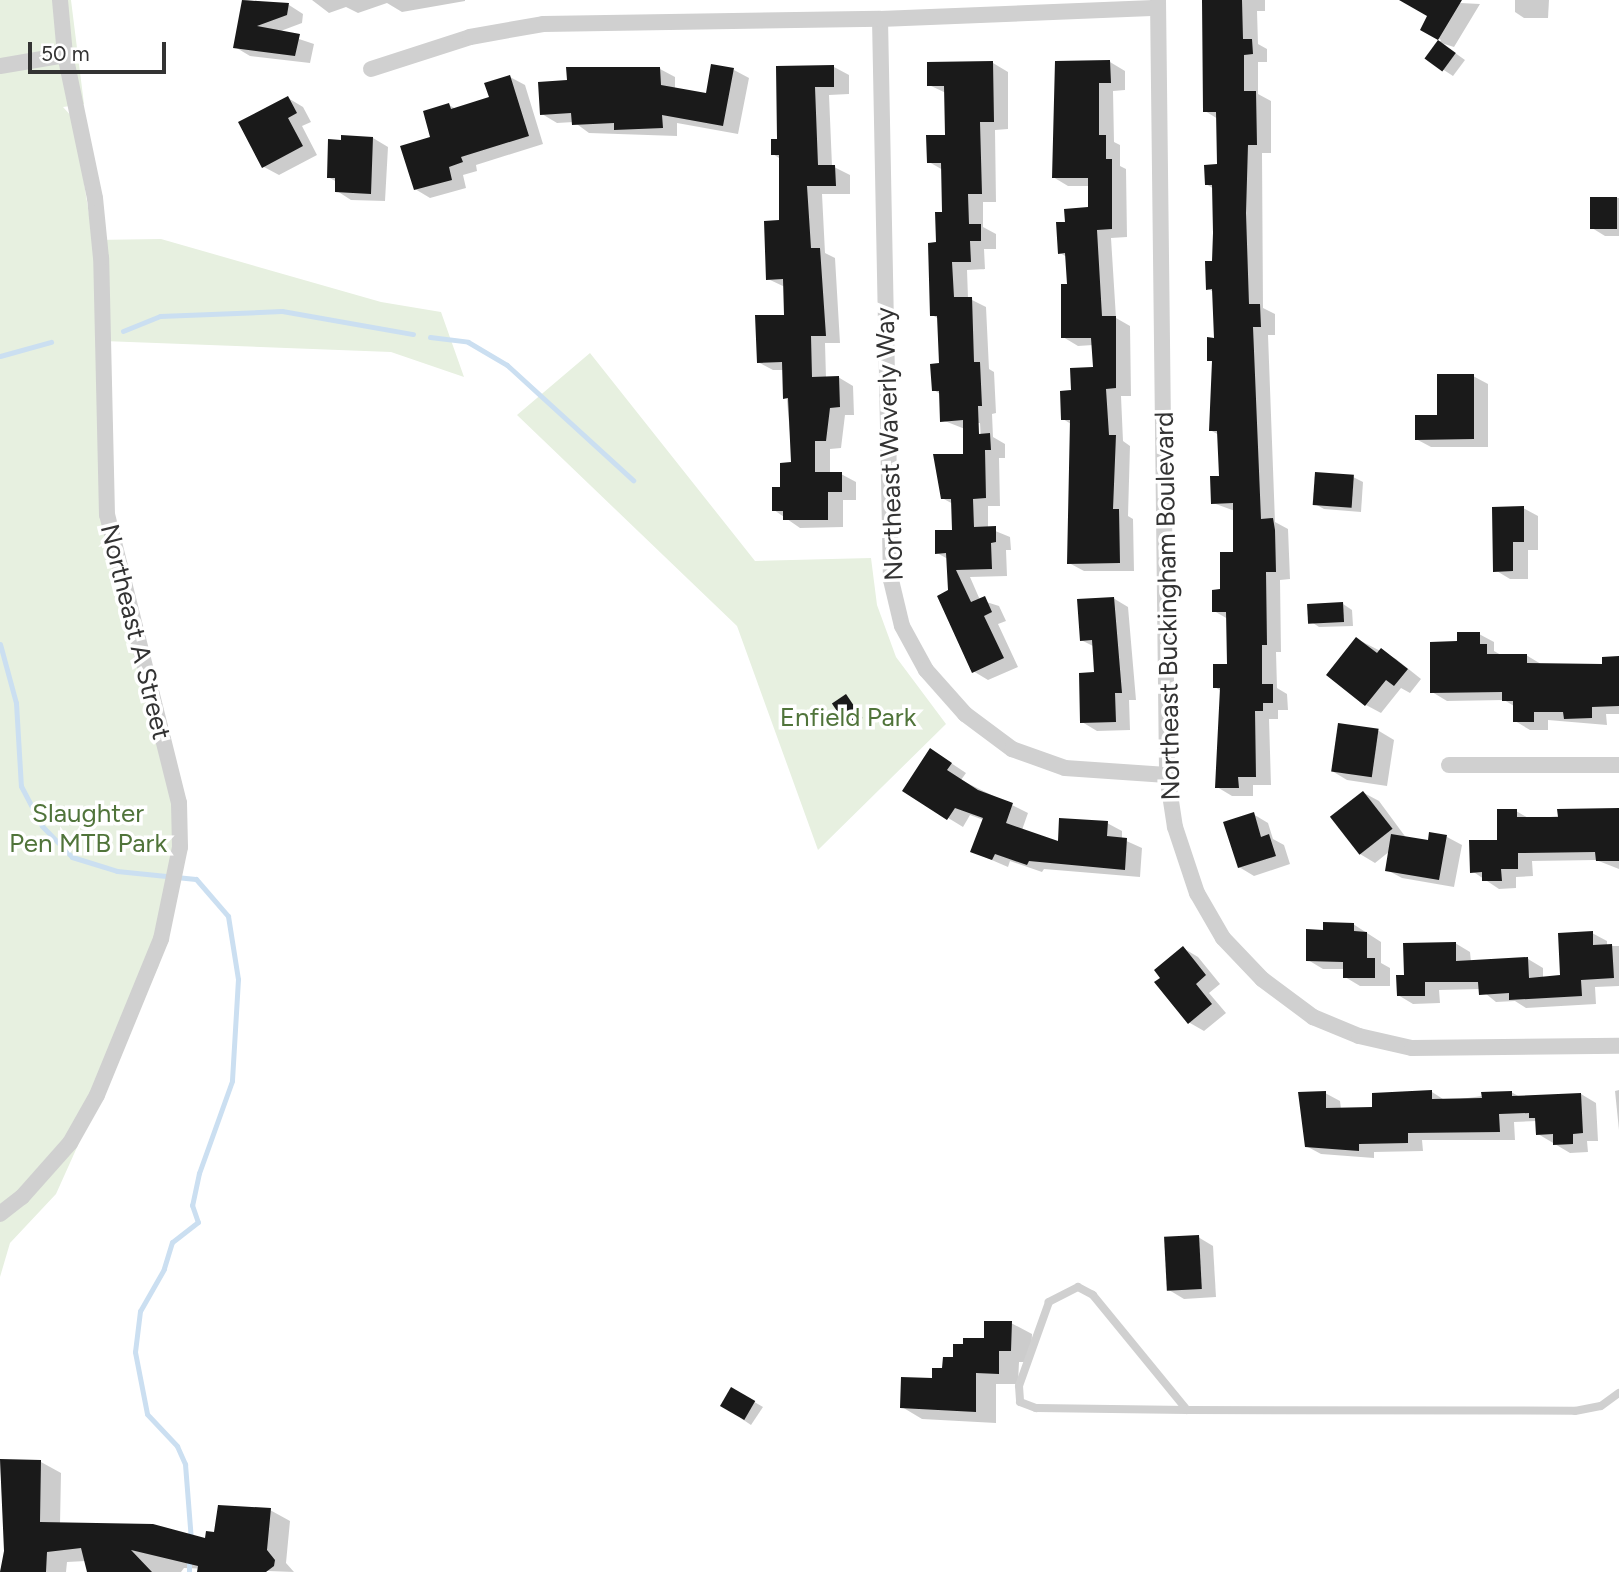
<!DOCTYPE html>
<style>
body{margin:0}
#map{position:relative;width:1619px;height:1572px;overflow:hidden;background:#fff;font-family:Figtree,sans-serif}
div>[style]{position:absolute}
.green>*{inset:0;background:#e7f0e0}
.shadow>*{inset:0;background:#0003}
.stream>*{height:5px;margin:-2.5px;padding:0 2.5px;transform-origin:2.5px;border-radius:2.5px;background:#cbdff1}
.building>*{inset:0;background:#1a1a1a;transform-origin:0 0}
.service>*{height:8px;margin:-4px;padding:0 4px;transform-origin:4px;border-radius:4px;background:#d0d0d0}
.minor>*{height:16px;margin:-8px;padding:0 8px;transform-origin:8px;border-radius:8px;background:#d0d0d0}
span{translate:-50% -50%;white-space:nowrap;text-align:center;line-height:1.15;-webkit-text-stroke:7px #fff;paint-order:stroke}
.street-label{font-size:26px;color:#333}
.park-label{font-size:26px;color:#50743a}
.scale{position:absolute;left:28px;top:42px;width:138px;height:32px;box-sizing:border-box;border:4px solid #333;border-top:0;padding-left:9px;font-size:21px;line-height:24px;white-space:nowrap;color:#333;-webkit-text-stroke:5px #fff;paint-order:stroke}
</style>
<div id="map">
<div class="green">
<div style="clip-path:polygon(0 0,71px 0,84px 104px,63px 107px,74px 119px,93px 240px,161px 239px,381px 302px,441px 312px,464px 377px,391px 352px,103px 341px,109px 514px,178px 826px,159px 965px,56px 1194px,10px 1243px,0 1277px)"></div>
<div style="clip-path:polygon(590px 353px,755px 561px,871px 558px,877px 605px,896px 657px,946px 724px,818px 850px,737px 626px,517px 415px)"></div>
</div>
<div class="shadow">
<div style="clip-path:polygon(244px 0,289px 5px,303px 14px,302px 23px,278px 32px,314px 44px,310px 63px,250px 56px,235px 47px)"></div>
<div style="clip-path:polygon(312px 0,465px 0,465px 1px,402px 12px,387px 3px,358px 13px,346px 7px,329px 13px)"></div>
<div style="clip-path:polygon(1205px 0,1265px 0,1265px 11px,1257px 11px,1258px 44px,1267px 49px,1267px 62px,1258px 62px,1258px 94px,1271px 101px,1271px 153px,1262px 153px,1263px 308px,1275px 314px,1275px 335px,1268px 335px,1275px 522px,1288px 529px,1290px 579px,1280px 580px,1281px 652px,1276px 652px,1277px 688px,1287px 694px,1288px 710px,1278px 710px,1278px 719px,1269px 719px,1271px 785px,1253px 785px,1253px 796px,1232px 796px,1217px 787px,1221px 691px,1215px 687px,1229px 665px,1228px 619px,1214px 611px,1235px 554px,1235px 511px,1213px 503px,1220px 477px,1219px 435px,1210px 430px,1213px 362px,1209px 360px,1216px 339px,1214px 292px,1208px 289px,1213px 263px,1214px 189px,1206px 184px,1219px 166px,1218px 119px,1205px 111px)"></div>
<div style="clip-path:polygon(1403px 0,1480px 4px,1454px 47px,1441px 43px,1465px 60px,1453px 76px,1427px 59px,1441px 40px,1422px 29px,1430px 16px)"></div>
<div style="clip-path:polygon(1515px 0,1549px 0,1548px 18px,1524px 18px,1515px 12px)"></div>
<div style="clip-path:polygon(1110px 62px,1125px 71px,1125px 90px,1113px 91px,1114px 142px,1120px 145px,1120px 166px,1126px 169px,1127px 237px,1111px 238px,1116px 318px,1130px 326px,1131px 396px,1121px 396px,1123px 441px,1130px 446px,1128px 516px,1133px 519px,1134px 571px,1084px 571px,1069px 563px,1071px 424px,1063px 419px,1073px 392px,1095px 368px,1093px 345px,1078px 346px,1063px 337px,1069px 286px,1067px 257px,1060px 253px,1067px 224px,1090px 209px,1090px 186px,1068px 186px,1053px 177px,1057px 63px)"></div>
<div style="clip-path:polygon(evenodd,993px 63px,1008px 72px,1008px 129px,995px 130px,996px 202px,983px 202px,983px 227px,996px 234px,996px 249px,984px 249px,985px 269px,967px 270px,968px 298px,986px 307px,989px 369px,994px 372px,996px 413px,992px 414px,993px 437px,1005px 444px,1005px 458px,999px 458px,1000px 506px,988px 506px,988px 528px,1010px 537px,1011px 550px,1006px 550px,1007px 576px,970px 577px,980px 600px,999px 606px,1006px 621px,998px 624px,1018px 667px,988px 680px,973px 671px,950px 592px,948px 559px,937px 553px,954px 531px,953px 504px,942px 498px,965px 455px,965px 429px,942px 420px,940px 394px,934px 390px,940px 365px,939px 319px,932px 315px,944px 213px,943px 170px,929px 162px,946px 137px,946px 93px,929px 85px,993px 63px,977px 423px,980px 423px,981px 442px,978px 443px,977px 423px)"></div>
<div style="clip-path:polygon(834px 67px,849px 75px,849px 94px,829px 95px,832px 166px,850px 175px,850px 194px,822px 194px,825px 253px,835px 258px,840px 343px,825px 343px,826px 378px,838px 377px,853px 386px,854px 415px,845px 415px,841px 448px,830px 449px,830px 474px,841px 474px,856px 482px,856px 500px,843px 500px,843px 527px,800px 528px,774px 510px,793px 464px,784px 370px,773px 370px,758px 362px,786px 316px,785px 287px,768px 279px,781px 222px,779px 158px,773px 154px,779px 140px,778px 68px)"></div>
<div style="clip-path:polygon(660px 69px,675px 77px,675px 89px,707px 95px,734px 70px,749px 78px,738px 134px,677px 123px,677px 136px,589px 133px,574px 122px,557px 123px,542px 114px)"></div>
<div style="clip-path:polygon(510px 77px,525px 85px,543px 144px,476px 165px,477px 171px,463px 175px,466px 188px,430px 198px,415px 189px,449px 105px,456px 109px,491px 98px)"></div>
<div style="clip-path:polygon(288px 98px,303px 107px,311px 122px,302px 126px,317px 155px,279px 175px,264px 167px)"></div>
<div style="clip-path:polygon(373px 138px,388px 147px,385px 201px,351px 200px,337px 191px,337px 182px,328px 177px)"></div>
<div style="clip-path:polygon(1592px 198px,1619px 198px,1619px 236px,1605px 236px,1592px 228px)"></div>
<div style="clip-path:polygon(1473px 376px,1488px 384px,1488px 447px,1431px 447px,1416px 439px)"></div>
<div style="clip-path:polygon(1353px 477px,1363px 482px,1361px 512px,1324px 509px,1315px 504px)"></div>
<div style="clip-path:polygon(1523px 508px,1538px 516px,1538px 550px,1528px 550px,1528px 579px,1510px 579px,1495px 570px)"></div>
<div style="clip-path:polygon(1113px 598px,1128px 607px,1136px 700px,1129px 700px,1130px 730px,1097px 731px,1082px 722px,1096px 674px,1095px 647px,1081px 640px)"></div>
<div style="clip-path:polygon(1343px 604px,1352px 610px,1353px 626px,1319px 627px,1310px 621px)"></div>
<div style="clip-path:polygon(1479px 634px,1494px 642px,1494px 651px,1501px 655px,1526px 655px,1541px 664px,1604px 666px,1619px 658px,1619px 714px,1606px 714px,1607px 725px,1548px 720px,1548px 730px,1530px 730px,1515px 721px,1514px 706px,1504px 700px,1447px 701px,1432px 692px,1459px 643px)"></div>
<div style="clip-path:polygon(1357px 639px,1396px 659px,1421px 679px,1410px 693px,1401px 688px,1381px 713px,1366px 705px)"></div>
<div style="clip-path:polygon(846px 696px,863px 718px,851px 726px,846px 723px)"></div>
<div style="clip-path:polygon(1340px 725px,1379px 731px,1394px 740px,1387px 786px,1347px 780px,1332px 771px)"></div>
<div style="clip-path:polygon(945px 759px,966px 773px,961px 780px,1028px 813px,1022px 830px,1059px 844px,1107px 823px,1122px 831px,1122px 839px,1142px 848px,1140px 877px,1044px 869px,1042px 872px,1010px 861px,1008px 867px,973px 852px,984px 820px,970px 815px,963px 827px,904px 791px)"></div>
<div style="clip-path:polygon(1364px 793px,1379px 801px,1407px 839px,1429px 842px,1447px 837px,1462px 845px,1454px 887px,1402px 878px,1387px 870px,1390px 851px,1375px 863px,1360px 854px)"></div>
<div style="clip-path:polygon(1619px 810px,1619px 869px,1596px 860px,1532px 861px,1533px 876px,1516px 877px,1516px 888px,1499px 889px,1472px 871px,1499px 841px,1516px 811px,1530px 819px)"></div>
<div style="clip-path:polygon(1253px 814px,1268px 823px,1273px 839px,1284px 845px,1290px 864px,1254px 876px,1239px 867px)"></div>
<div style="clip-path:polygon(1353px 924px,1381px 942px,1381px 963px,1390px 968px,1390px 986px,1360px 986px,1345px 977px,1345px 969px,1323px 969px,1308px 960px,1325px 932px)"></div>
<div style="clip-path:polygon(1592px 933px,1607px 941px,1607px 946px,1619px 946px,1619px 986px,1595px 987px,1596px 1004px,1526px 1008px,1515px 1001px,1496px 1002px,1480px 989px,1439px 990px,1440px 1003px,1413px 1004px,1398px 995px,1405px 977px,1455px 943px,1470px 952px,1471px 962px,1528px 959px,1543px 968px,1543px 979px,1562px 977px)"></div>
<div style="clip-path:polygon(1183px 948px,1198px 957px,1220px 984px,1209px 993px,1226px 1013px,1204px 1031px,1190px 1023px)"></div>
<div style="clip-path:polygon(1619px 1090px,1619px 1130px,1615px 1091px)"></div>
<div style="clip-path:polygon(1432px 1092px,1446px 1101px,1511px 1092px,1520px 1097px,1581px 1094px,1596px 1103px,1598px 1141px,1587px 1141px,1588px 1152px,1570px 1153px,1538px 1134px,1537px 1121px,1514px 1122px,1515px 1140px,1422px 1140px,1423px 1151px,1374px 1152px,1374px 1158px,1321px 1154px,1306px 1146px,1325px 1093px,1340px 1101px,1341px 1109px,1374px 1108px)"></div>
<div style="clip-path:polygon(1198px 1237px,1213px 1246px,1216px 1297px,1184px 1299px,1169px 1290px)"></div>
<div style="clip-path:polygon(1011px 1323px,1032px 1334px,1031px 1362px,1019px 1362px,1018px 1384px,996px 1384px,996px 1423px,922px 1419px,902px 1407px,955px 1359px)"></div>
<div style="clip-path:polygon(732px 1389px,763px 1407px,751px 1425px,742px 1419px)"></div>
<div style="clip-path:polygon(0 1460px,41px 1462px,61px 1473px,60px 1524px,207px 1541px,270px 1510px,290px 1521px,286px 1563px,294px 1572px,184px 1568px,181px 1572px,89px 1572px,86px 1561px,67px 1562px,66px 1572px,0 1572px,5px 1552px)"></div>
</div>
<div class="stream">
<div style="left:123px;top:331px;width:40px;rotate:-22deg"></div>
<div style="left:160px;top:316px;width:122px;rotate:-2.3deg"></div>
<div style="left:282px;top:311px;width:133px;rotate:10deg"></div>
<div style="left:430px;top:337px;width:38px;rotate:7deg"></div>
<div style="left:468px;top:342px;width:45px;rotate:30.5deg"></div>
<div style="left:507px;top:365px;width:171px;rotate:42.4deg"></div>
<div style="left:0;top:356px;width:53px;rotate:-15.4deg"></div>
<div style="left:0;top:644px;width:61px;rotate:74.8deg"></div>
<div style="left:16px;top:703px;width:83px;rotate:86.6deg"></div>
<div style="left:21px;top:786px;width:45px;rotate:62.3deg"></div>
<div style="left:42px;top:826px;width:43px;rotate:45.9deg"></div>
<div style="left:72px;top:857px;width:47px;rotate:17.3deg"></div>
<div style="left:117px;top:871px;width:79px;rotate:5.8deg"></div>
<div style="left:196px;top:879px;width:49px;rotate:49.1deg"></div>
<div style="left:228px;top:916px;width:64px;rotate:81deg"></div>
<div style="left:238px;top:979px;width:102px;rotate:93.4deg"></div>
<div style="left:232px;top:1081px;width:98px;rotate:109.7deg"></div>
<div style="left:199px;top:1173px;width:33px;rotate:102deg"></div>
<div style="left:192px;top:1205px;width:18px;rotate:71deg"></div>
<div style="left:198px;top:1222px;width:33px;rotate:142deg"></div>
<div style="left:172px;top:1242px;width:28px;rotate:107deg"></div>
<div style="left:164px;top:1269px;width:48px;rotate:119.7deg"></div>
<div style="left:140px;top:1311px;width:41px;rotate:97deg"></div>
<div style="left:135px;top:1352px;width:63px;rotate:79deg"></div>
<div style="left:147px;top:1414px;width:44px;rotate:46.8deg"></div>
<div style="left:177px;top:1446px;width:20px;rotate:66deg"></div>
<div style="left:185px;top:1464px;width:77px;rotate:85.5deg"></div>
<div style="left:189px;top:1572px;width:14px;rotate:-90deg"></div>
</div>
<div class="building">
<div style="clip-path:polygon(242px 0,289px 3px,287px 15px,257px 26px,300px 34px,295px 56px,233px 48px)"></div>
<div style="clip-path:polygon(1202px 0,1242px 0,1243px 39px,1252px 39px,1253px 54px,1244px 55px,1244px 91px,1256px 91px,1257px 145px,1248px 145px,1246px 213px,1249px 304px,1260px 304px,1261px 327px,1253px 327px,1261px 519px,1273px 518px,1275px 530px,1276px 572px,1266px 572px,1267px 645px,1262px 645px,1262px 684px,1273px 684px,1273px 703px,1263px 703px,1263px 711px,1255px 711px,1256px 777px,1238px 777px,1239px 788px,1215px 788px,1220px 688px,1213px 688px,1213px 664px,1227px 664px,1226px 612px,1212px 612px,1212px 590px,1220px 589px,1220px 552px,1233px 552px,1233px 503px,1211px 504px,1210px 476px,1219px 476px,1217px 431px,1209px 431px,1212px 361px,1207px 361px,1207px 337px,1214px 338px,1212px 289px,1206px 290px,1205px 261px,1212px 261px,1213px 233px,1212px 185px,1205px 185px,1204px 165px,1217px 164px,1216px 112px,1203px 112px)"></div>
<div style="clip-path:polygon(1399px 0,1462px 0,1438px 40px,1420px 30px,1427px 16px)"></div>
<div style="left:1438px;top:40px;width:22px;height:23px;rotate:36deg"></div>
<div style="clip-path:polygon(1110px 60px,1111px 83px,1099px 83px,1099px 135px,1106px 135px,1106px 159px,1112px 159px,1112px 229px,1097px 230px,1102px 316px,1116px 316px,1116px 388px,1106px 389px,1109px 435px,1116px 435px,1113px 509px,1119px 509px,1120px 563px,1067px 564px,1070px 420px,1061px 420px,1060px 391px,1071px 390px,1070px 368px,1093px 367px,1091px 338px,1061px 338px,1061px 284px,1067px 284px,1065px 253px,1058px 254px,1056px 222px,1065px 222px,1064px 209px,1088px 207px,1088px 178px,1052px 178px,1055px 61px)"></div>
<div style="clip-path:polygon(993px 61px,994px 122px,980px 122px,982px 194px,968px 194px,969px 224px,981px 224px,981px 241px,970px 241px,971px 262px,952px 262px,954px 297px,972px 297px,974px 362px,980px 362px,982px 406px,978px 406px,979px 434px,990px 433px,991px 450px,985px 450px,986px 498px,973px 499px,974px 527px,996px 526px,996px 542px,991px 543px,992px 569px,956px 570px,971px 602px,985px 596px,992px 612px,984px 616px,1004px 658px,972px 673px,937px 596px,948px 590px,946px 553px,935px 554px,935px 530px,952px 530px,951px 499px,941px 499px,933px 454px,963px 454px,963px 420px,940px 422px,939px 391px,932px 391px,930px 364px,939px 363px,937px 316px,930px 316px,928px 243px,936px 242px,935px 212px,942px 212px,941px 163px,927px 163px,926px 135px,945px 135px,944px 86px,927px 86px,927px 62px)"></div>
<div style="clip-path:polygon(711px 64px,734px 68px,723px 126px,662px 115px,663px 128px,614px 130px,614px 123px,572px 125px,571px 113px,540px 115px,538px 82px,567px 80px,566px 67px,660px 67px,661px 85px,706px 93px)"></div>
<div style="clip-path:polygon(834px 65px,834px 87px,815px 87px,818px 165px,835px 165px,836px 186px,807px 186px,811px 248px,820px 248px,826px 336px,811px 336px,812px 377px,839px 376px,840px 407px,830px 408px,826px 441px,815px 441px,815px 472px,842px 472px,842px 492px,828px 492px,828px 520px,783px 520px,783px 511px,772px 511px,772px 487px,780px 487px,780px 463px,791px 462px,788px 398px,783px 399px,782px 362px,757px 363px,755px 315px,784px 315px,783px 279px,766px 280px,764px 221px,779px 220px,779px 155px,771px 155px,771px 139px,777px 139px,776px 66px)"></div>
<div style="clip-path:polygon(510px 75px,529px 136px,461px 157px,463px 162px,449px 167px,452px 180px,414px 190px,400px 146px,430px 137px,423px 111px,449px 103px,451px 109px,489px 97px,484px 83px)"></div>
<div style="clip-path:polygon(288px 96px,297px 113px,288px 118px,303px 146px,262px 168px,238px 122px)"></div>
<div style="clip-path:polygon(341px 135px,373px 137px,371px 194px,335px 192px,335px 178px,327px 178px,328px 139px,341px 140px)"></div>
<div style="left:1590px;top:197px;width:27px;height:32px"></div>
<div style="clip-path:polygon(1437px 374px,1474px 374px,1474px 439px,1415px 440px,1415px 415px,1437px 415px)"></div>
<div style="left:1315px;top:472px;width:39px;height:33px;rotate:4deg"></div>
<div style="clip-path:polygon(1524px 506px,1524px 542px,1513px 542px,1513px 571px,1493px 572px,1492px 507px)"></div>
<div style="clip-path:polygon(1114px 597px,1122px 693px,1115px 693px,1116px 722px,1080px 723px,1079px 673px,1094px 672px,1092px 640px,1080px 641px,1077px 599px)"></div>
<div style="left:1343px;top:602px;width:20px;height:36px;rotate:87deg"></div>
<div style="clip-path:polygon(1457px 632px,1480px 632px,1480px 644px,1487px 644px,1487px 654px,1527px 654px,1527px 663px,1602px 664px,1602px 657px,1619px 656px,1619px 706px,1592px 707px,1592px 718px,1564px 719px,1563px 712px,1534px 712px,1534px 722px,1513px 722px,1513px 701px,1502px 701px,1502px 692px,1430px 693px,1430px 642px,1457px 641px)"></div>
<div style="clip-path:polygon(1356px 637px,1377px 653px,1381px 648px,1408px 669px,1394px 686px,1386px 680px,1365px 706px,1326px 675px)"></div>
<div style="left:846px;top:694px;width:25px;height:17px;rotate:56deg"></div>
<div style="left:1338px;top:723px;width:41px;height:49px;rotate:8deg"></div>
<div style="clip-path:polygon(930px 748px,952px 763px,947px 770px,978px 790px,1013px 803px,1006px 823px,1058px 841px,1059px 818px,1108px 821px,1107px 836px,1127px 838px,1125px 870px,1029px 861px,1027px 865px,995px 854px,992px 860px,970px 852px,983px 818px,955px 808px,947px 820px,902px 791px)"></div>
<div style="left:1363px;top:791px;width:48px;height:42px;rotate:52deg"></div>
<div style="clip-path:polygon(1619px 808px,1619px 861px,1596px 861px,1595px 852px,1518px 853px,1518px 869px,1501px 869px,1502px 881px,1482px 881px,1482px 872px,1470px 873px,1469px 840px,1497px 840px,1497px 809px,1517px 809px,1517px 817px,1558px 817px,1557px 809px)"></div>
<div style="clip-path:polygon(1254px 812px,1261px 837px,1269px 834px,1276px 856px,1238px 868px,1223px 822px)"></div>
<div style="clip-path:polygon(1429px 832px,1447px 835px,1439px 880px,1385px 871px,1391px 834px,1428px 840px)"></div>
<div style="clip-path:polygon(1323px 922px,1354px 923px,1354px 931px,1367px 932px,1367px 958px,1375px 958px,1375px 978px,1343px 978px,1343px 962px,1306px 961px,1306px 929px,1323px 930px)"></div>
<div style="clip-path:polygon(1593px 931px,1593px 945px,1612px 944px,1614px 978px,1581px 980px,1582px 996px,1509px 1000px,1509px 993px,1479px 995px,1478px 982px,1425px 982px,1425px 996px,1397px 996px,1396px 975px,1404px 975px,1403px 943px,1456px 942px,1456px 961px,1528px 957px,1529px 978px,1560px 975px,1558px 933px)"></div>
<div style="clip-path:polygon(1183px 946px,1206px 975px,1196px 984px,1212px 1004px,1188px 1024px,1154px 982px,1160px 978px,1154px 970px)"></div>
<div style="clip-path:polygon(1432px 1090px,1432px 1099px,1482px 1098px,1481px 1092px,1512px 1091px,1512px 1096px,1581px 1093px,1583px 1133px,1573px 1134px,1573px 1144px,1553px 1145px,1553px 1134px,1536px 1135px,1535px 1118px,1529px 1118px,1529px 1113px,1499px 1114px,1500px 1132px,1408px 1133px,1408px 1143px,1359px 1144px,1359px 1151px,1305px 1147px,1298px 1092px,1326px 1091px,1326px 1108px,1372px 1107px,1372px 1093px)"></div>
<div style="left:1199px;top:1235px;width:54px;height:35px;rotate:87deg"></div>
<div style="clip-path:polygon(984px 1321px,1012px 1321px,1011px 1351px,999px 1351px,999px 1374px,976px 1373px,976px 1412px,900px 1408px,901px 1377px,932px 1378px,932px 1368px,942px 1368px,943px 1357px,953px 1357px,953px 1344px,963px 1344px,963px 1338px,984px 1338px)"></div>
<div style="left:731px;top:1387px;width:28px;height:22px;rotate:30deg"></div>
<div style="clip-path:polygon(0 1459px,41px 1460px,40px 1522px,153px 1524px,205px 1538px,206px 1531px,214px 1532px,218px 1505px,271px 1508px,267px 1550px,275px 1560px,274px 1566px,266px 1572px,197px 1572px,198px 1566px,131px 1550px,152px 1572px,87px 1572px,81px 1548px,47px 1552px,46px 1572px,0 1572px,4px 1551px)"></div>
</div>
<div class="service">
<div style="left:1187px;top:1410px;width:149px;rotate:-129.3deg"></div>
<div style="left:1093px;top:1295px;width:17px;rotate:-152deg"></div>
<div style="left:1078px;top:1287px;width:33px;rotate:153deg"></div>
<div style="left:1049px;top:1302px;width:89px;rotate:109.7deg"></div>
<div style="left:1019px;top:1386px;width:16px;rotate:86deg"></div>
<div style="left:1020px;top:1402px;width:17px;rotate:21deg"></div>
<div style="left:1036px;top:1408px;width:151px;rotate:0.8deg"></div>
<div style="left:1187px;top:1410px;width:388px;rotate:0.1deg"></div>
<div style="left:1575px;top:1411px;width:26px;rotate:-11deg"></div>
<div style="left:1601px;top:1406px;width:22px;rotate:-36deg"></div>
</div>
<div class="minor">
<div style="left:1158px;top:0;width:775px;rotate:89.33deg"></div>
<div style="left:1167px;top:775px;width:53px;rotate:81.3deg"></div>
<div style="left:1175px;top:827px;width:70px;rotate:71.6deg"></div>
<div style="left:1197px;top:893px;width:52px;rotate:60deg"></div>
<div style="left:1223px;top:938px;width:57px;rotate:46.4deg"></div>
<div style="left:1262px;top:979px;width:64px;rotate:36.7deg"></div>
<div style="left:1313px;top:1017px;width:50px;rotate:22.4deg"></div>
<div style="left:1359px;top:1036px;width:54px;rotate:12.8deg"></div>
<div style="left:1412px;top:1048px;width:207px;rotate:-0.6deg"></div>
<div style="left:880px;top:19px;width:561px;rotate:88.88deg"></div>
<div style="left:891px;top:580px;width:47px;rotate:76.6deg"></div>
<div style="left:902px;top:626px;width:50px;rotate:61.4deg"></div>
<div style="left:926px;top:670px;width:59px;rotate:48.4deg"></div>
<div style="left:965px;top:714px;width:59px;rotate:36.7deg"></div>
<div style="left:1012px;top:749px;width:56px;rotate:19.7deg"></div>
<div style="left:1065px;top:768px;width:102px;rotate:3.9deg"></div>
<div style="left:0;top:66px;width:66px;rotate:-9.6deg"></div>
<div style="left:371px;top:69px;width:104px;rotate:-17.9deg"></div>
<div style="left:470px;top:37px;width:74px;rotate:-10.1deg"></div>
<div style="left:543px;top:24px;width:337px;rotate:-0.9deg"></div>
<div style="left:880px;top:19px;width:278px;rotate:-2.3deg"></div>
<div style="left:1449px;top:765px;width:170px"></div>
<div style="left:0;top:1214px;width:28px;rotate:-38deg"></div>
<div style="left:22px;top:1197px;width:72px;rotate:-48.4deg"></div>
<div style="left:70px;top:1143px;width:55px;rotate:-60.6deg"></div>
<div style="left:97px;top:1095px;width:169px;rotate:-67.7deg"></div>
<div style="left:161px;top:939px;width:94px;rotate:-78.3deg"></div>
<div style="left:180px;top:847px;width:44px;rotate:-91.3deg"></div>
<div style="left:179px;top:803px;width:297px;rotate:-104deg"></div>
<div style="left:107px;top:515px;width:257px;rotate:-91.3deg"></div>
<div style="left:101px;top:258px;width:60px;rotate:-95.7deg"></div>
<div style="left:95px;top:198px;width:146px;rotate:-101.8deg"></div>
<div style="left:65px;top:55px;width:55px;rotate:-95.2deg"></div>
</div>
<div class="street-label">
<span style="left:890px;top:444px;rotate:-92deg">Northeast Waverly Way</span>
<span style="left:1168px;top:606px;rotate:-91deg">Northeast Buckingham Boulevard</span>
<span style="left:135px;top:632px;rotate:76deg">Northeast A Street</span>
</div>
<div class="park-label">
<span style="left:848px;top:718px">Enfield Park</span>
<span style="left:88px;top:829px">Slaughter<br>Pen MTB Park</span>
</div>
<div class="scale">50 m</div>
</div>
